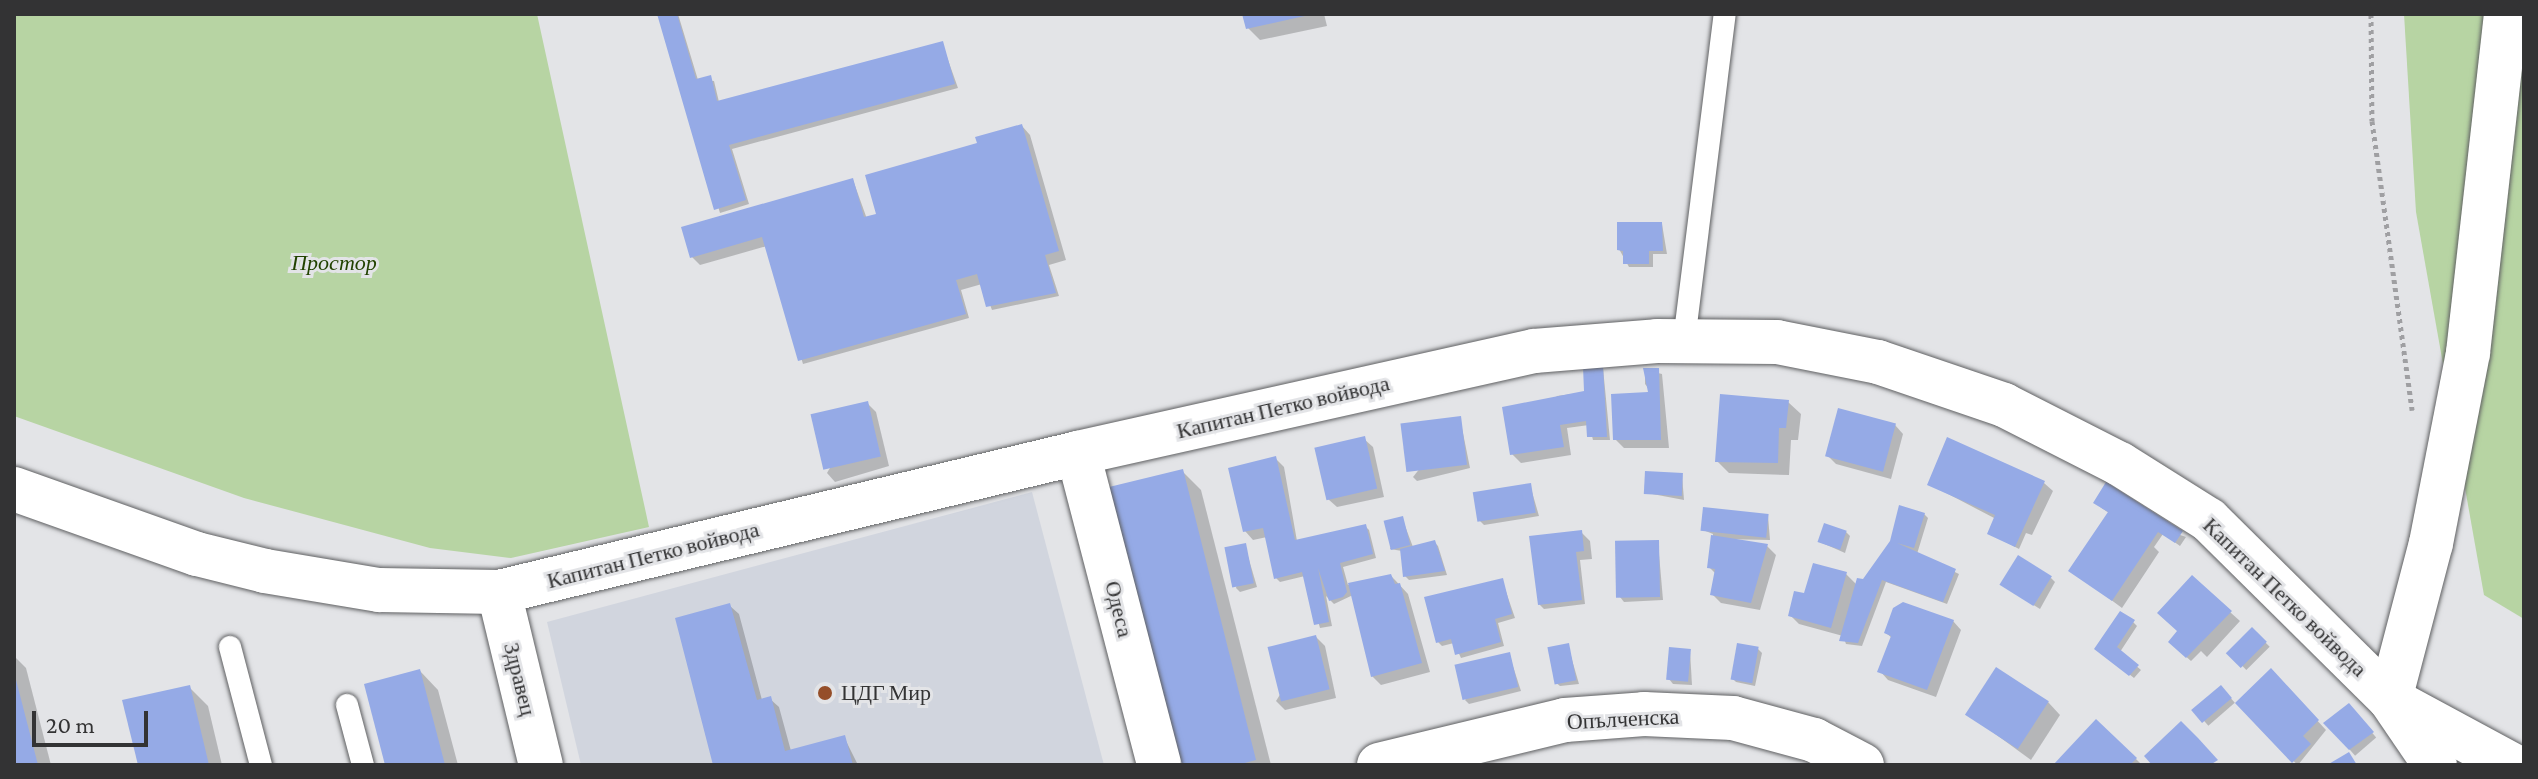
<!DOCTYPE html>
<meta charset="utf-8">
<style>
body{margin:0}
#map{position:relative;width:2538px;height:779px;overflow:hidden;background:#e3e4e7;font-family:"Crimson Pro",serif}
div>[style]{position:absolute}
.built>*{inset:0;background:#d1d5de}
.green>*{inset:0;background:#b7d4a3}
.shadow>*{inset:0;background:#0003;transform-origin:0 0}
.building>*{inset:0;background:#95aae6;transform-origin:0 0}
.path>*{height:5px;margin-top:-2.5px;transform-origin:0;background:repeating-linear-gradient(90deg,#9f9fa2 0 4px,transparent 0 8px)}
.roads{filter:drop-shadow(0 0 2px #5f6062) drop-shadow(0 0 2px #5f6062)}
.lane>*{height:22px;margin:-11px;padding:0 11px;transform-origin:11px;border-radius:11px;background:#fff}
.street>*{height:44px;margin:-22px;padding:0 22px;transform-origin:22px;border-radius:22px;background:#fff}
.dots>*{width:22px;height:22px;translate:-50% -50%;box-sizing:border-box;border:4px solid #e3e4e7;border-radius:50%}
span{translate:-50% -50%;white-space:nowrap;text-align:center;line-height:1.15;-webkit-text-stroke:6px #e3e4e7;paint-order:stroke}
.park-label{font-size:22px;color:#224200;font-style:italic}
.street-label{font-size:22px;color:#333334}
.poi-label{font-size:22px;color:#333334}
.left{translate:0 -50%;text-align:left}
.frame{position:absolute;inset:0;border:16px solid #333334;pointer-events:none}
.scale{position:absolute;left:32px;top:711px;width:116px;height:36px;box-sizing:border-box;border:4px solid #333334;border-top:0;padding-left:10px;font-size:24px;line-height:28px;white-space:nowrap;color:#333334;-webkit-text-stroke:6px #e3e4e7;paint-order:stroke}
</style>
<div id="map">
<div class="built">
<div style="clip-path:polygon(1032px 492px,1104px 765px,581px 765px,547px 622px)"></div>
</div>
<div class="green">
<div style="clip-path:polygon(14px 14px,537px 14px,649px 527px,511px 558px,430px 548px,244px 498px,14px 416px)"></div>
<div style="clip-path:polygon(2404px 14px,2524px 14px,2524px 619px,2484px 595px,2416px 212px)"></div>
</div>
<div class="shadow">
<div style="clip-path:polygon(660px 14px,678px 14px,698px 80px,714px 81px,719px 102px,942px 43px,958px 88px,732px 149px,749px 204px,720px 213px)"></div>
<div style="clip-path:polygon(1245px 14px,1324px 14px,1327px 26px,1260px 40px,1248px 28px)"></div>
<div style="clip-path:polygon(1022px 126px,1030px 135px,1066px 260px,1049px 265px,1059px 296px,992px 310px,982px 284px,961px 290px,969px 318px,803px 364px,767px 246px,700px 265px,692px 257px,853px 180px,867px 219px,880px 215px,979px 144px)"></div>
<div style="clip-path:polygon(1662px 224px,1667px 254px,1653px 254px,1653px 267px,1629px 267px,1619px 249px)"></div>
<div style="clip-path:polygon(1603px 368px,1610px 440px,1593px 440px,1589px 425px,1567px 428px,1571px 455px,1521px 463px,1512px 454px,1557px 396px,1587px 392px)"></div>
<div style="clip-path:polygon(1645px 370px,1662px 374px,1669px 448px,1624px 448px,1615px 439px,1653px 394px,1645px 384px)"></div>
<div style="clip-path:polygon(1788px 402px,1801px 414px,1798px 440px,1791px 440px,1789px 475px,1729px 473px,1717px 461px)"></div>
<div style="clip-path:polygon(867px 403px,876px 412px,889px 466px,835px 482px,827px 473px)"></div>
<div style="clip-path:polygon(1460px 418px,1470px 468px,1417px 481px,1413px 477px)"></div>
<div style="clip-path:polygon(1895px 425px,1903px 434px,1891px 479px,1836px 464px,1827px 455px)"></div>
<div style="clip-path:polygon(1364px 439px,1373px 447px,1384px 497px,1337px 507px,1328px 499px)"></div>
<div style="clip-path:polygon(1276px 459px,1284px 467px,1297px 541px,1365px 526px,1369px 530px,1376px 558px,1343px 567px,1348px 585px,1391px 576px,1395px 580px,1408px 594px,1430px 672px,1381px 685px,1372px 676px,1353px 595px,1334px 604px,1326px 596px,1332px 626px,1320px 628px,1305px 576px,1280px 582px,1276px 578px,1267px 537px,1253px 540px,1245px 531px)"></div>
<div style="clip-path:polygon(1182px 471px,1201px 490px,1271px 765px,1180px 765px)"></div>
<div style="clip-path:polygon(1682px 475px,1684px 500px,1647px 493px)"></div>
<div style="clip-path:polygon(2044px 483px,2053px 491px,2032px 535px,2026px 533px,2019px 549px,1989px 533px,1996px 519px,1929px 484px)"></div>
<div style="clip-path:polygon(1530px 485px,1539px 516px,1484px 525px,1480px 521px)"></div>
<div style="clip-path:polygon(2100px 507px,2186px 537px,2180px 546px,2163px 534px,2154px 547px,2159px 552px,2122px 608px,2071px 570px,2109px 513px)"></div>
<div style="clip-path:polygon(1924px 514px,1928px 518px,1917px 554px,1959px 574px,1947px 604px,1886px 582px,1862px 646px,1846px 644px,1843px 636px,1799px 624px,1790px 615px,1806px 596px,1846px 574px,1857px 585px,1864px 581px,1892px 542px)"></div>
<div style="clip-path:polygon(1768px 516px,1770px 540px,1721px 539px,1767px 546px,1776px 555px,1760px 610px,1721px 603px,1712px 594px,1716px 574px,1709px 567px,1713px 534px,1703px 530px)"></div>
<div style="clip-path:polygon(1402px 518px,1413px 547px,1434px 542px,1438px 546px,1447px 575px,1409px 580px,1405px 576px,1402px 551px,1390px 549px)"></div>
<div style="clip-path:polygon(1581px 532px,1590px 541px,1592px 559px,1580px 560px,1585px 604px,1544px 609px,1539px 604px)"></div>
<div style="clip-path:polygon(1846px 532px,1850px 536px,1845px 553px,1820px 542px)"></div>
<div style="clip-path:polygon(1658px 542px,1663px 600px,1624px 602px,1620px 597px)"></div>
<div style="clip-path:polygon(1245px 546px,1257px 587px,1240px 592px,1236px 588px)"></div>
<div style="clip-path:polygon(2051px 578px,2055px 582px,2040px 609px,2007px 588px)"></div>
<div style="clip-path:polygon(2192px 578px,2240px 621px,2207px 657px,2201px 651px,2191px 661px,2174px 646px)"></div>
<div style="clip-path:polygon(1502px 580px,1515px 618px,1498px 623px,1504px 646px,1461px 658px,1454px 643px,1442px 646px,1438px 642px)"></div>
<div style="clip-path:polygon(730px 606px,739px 614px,762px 700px,770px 699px,779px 707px,791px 751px,844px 737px,858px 765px,715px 765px)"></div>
<div style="clip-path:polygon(1953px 621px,1961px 630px,1936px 697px,1888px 680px,1880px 671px,1892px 638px,1886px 633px)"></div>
<div style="clip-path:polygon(2133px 622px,2137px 626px,2120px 652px,2141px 670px,2134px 678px,2101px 652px)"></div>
<div style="left:2252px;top:629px;width:25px;height:33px;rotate:45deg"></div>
<div style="clip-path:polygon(1316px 637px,1325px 646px,1336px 698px,1285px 710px,1276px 701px)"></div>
<div style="clip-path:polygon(1568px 646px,1579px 684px,1560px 686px,1555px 682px)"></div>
<div style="clip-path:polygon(1758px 649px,1762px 653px,1755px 686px,1736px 682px,1732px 678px)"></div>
<div style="clip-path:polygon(1690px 651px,1692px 685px,1673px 684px,1669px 679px)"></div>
<div style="clip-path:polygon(1509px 654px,1521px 691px,1469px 704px,1465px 700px)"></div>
<div style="clip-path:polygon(14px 656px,26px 668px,51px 765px,14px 765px)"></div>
<div style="clip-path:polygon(420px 671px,438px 690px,458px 765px,387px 765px)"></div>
<div style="clip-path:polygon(2271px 671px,2326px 730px,2298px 765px,2285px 754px)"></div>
<div style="clip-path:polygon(189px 687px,208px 706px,222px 765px,140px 765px)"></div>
<div style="left:2221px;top:687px;width:21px;height:35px;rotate:49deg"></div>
<div style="clip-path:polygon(2048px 702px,2060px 715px,2031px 760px,1972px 717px)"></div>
<div style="left:2348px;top:705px;width:43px;height:28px;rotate:49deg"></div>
<div style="clip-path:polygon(2136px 759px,2142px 765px,2056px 765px)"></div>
</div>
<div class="building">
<div style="clip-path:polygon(657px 14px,677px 14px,696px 79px,711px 75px,717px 101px,943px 41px,955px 84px,729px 145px,746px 200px,714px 210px)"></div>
<div style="clip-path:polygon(1242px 14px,1309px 14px,1309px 15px,1246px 29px)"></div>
<div style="clip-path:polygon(1022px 124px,1059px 251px,1045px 255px,1056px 293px,986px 307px,977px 274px,956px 280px,966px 314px,798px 361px,762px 237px,690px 258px,681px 227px,853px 178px,864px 217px,876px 214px,865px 175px,977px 143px,975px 137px)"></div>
<div style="clip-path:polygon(1617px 222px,1662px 222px,1663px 251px,1649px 251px,1649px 264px,1623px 264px,1623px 251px,1617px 250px)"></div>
<div style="clip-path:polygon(1603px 366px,1607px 437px,1587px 437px,1586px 421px,1560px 425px,1564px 447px,1510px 455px,1502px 407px,1584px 391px,1583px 367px)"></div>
<div style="clip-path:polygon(1643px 368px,1659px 368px,1661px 440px,1613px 440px,1611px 394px,1648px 392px)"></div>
<div style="clip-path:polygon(1720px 394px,1789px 400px,1786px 428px,1779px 428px,1778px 463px,1715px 462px)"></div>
<div style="left:868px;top:401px;width:57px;height:59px;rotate:77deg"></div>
<div style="left:1838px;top:408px;width:60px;height:50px;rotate:15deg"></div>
<div style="left:1461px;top:416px;width:49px;height:61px;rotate:83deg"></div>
<div style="left:1365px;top:436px;width:54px;height:52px;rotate:77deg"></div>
<div style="clip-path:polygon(1947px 437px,2045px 481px,2015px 547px,1987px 534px,1995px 515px,1927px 485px)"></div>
<div style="clip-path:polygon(1276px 456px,1295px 540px,1366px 524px,1373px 554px,1340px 563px,1347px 592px,1343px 597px,1329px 601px,1318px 568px,1329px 622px,1314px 625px,1302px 572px,1274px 579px,1263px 528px,1243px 532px,1228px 468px)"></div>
<div style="clip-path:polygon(1183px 469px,1256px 760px,1237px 765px,1178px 765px,1109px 487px)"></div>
<div style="left:1645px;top:471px;width:38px;height:23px;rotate:3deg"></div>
<div style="clip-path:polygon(2106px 482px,2183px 531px,2175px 543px,2158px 532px,2112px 601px,2068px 571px,2108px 512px,2093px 503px)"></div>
<div style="left:1531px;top:483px;width:30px;height:59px;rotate:81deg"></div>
<div style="clip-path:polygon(1899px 505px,1925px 513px,1914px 548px,1897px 543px,1956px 569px,1943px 602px,1882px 580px,1858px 643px,1839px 641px,1857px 578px,1863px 579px,1890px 541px)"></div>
<div style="left:1703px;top:507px;width:66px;height:24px;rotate:6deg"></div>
<div style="left:1403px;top:516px;width:30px;height:20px;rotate:76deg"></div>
<div style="left:1824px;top:523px;width:24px;height:20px;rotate:19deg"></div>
<div style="clip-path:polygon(1582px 530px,1584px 551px,1576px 552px,1582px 600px,1538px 605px,1529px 536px)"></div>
<div style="clip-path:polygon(1711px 535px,1768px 544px,1751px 603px,1710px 595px,1715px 569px,1707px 568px)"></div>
<div style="clip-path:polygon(1435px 540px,1445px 571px,1403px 577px,1400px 549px)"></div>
<div style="left:1659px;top:540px;width:57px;height:44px;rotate:89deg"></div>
<div style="left:1246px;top:543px;width:41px;height:22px;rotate:79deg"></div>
<div style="left:2018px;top:555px;width:40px;height:35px;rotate:32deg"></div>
<div style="clip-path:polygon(1813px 563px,1847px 572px,1831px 628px,1788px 616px,1794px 591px,1804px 593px)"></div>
<div style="clip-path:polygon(1391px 574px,1395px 584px,1400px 583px,1422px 663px,1371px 677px,1348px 583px)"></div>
<div style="clip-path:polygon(2192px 575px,2232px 611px,2186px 658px,2168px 642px,2177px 631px,2157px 613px)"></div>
<div style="clip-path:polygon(1503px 578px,1512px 614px,1495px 619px,1501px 642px,1455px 655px,1451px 639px,1436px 643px,1424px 597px)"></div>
<div style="clip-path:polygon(1903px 602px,1954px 620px,1927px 690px,1877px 672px,1891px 636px,1884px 633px,1893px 608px)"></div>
<div style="clip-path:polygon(730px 603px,757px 700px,771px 696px,785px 751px,845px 735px,853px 765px,713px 765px,675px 618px)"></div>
<div style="clip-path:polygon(2120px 611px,2135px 620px,2117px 647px,2139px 665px,2129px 676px,2094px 649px)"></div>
<div style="left:2252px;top:627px;width:21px;height:37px;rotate:45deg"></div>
<div style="left:1316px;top:635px;width:56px;height:50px;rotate:76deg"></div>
<div style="left:1569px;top:643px;width:38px;height:22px;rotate:79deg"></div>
<div style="left:1737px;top:643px;width:22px;height:37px;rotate:10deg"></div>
<div style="left:1669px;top:647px;width:22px;height:33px;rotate:5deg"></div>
<div style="left:1510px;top:652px;width:36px;height:57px;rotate:77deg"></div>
<div style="left:1996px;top:667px;width:63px;height:57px;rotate:33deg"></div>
<div style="clip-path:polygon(2271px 668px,2319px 720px,2303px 736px,2311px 744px,2292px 763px,2235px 703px)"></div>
<div style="clip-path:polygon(420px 669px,445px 765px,385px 765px,364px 684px)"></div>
<div style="clip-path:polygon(14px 676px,15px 676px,38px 765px,14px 765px)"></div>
<div style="clip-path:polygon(190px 685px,209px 765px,138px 765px,122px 700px)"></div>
<div style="left:2221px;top:685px;width:17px;height:39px;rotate:50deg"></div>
<div style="clip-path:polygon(2349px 703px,2374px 732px,2349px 750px,2323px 723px)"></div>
<div style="clip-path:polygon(2096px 719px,2137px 758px,2130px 765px,2053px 765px)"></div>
<div style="clip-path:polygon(2181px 721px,2198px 738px,2218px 760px,2210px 765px,2152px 765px,2144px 756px)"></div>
<div style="clip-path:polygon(2349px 752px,2357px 765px,2327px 765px)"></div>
</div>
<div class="path">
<div style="left:2371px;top:14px;width:107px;rotate:89.5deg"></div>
<div style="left:2372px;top:121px;width:292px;rotate:82.1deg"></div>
</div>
<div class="roads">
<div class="lane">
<div style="left:1684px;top:341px;width:330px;rotate:-82.9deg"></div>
<div style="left:230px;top:647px;width:122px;rotate:75.3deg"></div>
<div style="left:347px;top:705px;width:62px;rotate:75.1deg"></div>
</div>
<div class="street">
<div style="left:2506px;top:14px;width:341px;rotate:96.4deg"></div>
<div style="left:2468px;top:353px;width:194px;rotate:101deg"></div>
<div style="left:2431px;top:543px;width:161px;rotate:104.7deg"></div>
<div style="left:2390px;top:699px;width:139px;rotate:28.4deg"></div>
<div style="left:1078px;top:453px;width:322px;rotate:75.4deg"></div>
<div style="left:14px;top:489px;width:194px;rotate:19.6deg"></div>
<div style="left:197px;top:554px;width:70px;rotate:14deg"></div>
<div style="left:265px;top:571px;width:116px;rotate:9.5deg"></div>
<div style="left:379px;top:590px;width:120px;rotate:1deg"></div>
<div style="left:499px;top:592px;width:595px;rotate:-13.5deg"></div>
<div style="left:1078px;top:453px;width:467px;rotate:-12.6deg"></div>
<div style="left:1534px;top:351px;width:123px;rotate:-4.6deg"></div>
<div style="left:1657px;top:341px;width:120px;rotate:0.5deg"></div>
<div style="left:1777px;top:342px;width:103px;rotate:11.2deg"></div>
<div style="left:1878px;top:362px;width:133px;rotate:18.8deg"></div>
<div style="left:2004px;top:405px;width:130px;rotate:27deg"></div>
<div style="left:2120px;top:464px;width:105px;rotate:32.2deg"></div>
<div style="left:2209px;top:520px;width:255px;rotate:44.7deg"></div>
<div style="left:2390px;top:699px;width:80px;rotate:55.7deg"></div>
<div style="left:499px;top:592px;width:178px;rotate:76.4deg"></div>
<div style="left:1379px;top:765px;width:191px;rotate:-13.6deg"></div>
<div style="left:1565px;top:720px;width:79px;rotate:-4.3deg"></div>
<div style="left:1644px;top:714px;width:89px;rotate:2.6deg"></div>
<div style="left:1733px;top:718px;width:84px;rotate:15.2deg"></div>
<div style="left:1814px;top:740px;width:54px;rotate:27.5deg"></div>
</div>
</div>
<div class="dots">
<div style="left:825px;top:693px;background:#954e29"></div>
</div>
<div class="park-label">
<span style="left:334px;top:263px">Простор</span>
</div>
<div class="street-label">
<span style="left:1283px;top:407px;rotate:-13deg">Капитан Петко войвода</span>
<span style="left:653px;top:555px;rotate:-14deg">Капитан Петко войвода</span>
<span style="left:2285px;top:597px;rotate:44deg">Капитан Петко войвода</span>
<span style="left:1119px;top:609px;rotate:76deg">Одеса</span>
<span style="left:520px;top:679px;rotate:76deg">Здравец</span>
<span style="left:1623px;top:719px;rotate:-3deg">Опълченска</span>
</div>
<div class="poi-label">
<span class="left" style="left:841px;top:693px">ЦДГ Мир</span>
</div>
<div class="frame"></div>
<div class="scale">20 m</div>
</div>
